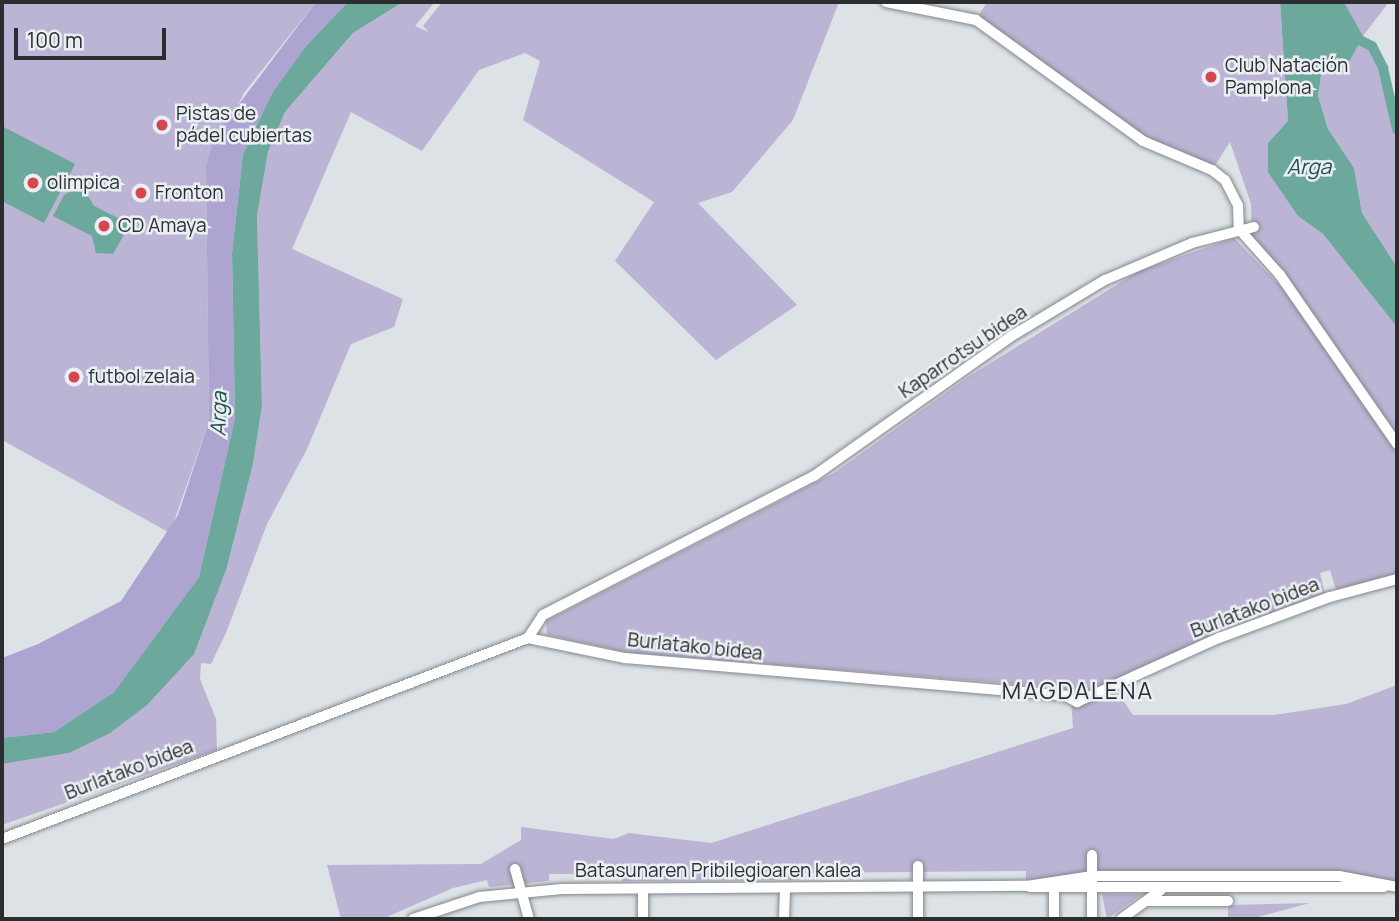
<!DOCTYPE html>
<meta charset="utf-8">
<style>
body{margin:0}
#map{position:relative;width:1399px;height:921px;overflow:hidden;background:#dce2e6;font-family:Manrope,sans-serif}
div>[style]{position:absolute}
.green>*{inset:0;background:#bbb4d4}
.forest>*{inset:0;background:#aea4d1}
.water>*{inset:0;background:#6ca89c}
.canal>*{height:10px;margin:-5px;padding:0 5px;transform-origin:5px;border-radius:5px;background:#6ca89c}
.roads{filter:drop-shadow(0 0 2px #83888b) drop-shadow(0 0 2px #83888b)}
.minor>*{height:10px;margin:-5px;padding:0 5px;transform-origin:5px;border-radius:5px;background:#fff}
.dots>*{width:19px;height:19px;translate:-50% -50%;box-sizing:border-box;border:4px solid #e9eff3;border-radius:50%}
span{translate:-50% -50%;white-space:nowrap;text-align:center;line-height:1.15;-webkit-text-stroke:5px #e9eff3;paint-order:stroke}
.poi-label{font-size:19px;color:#2b2d2e}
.left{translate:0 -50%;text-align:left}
.street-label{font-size:19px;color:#2b2d2e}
.water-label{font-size:21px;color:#1d5149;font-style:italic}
.quarter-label{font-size:23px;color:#2b2d2e;letter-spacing:2px}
.frame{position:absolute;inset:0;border:4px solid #2b2d2e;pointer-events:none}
.scale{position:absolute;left:14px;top:28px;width:152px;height:32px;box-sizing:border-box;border:4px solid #2b2d2e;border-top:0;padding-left:9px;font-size:21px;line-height:24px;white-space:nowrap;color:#2b2d2e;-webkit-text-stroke:5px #e9eff3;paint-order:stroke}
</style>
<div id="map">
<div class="green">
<div style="clip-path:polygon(2px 2px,316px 2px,244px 93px,206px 169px,209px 421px,170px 533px,2px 440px)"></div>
<div style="clip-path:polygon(403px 2px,435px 2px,415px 26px,429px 32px,423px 26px,442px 2px,839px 2px,793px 120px,732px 192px,698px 203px,797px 305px,716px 360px,615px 261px,654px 202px,523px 120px,540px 61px,525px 53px,479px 70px,422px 151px,351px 112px,292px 249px,403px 299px,394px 327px,351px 344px,307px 449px,267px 524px,226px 633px,211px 664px,201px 663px,200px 679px,216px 719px,217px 750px,2px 825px,2px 764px,69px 753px,227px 567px,253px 464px,262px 406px,257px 216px,268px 152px,285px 112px,353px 33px)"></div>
<div style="clip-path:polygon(987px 2px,1280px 2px,1288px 121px,1268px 143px,1298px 216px,1323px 234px,1397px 327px,1397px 576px,1336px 590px,1330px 570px,1320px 573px,1325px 594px,1114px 687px,1133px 715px,1274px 715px,1346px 704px,1397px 685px,1397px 887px,1380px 881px,1102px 871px,1026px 880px,1026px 871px,801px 873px,801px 880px,622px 881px,622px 874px,549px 874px,549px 881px,489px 887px,487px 880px,453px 888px,382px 919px,341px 919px,327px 865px,481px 864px,521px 840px,521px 827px,614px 839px,629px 833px,711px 843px,1073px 728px,1071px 699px,1052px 687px,630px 653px,547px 635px,546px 621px,834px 473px,968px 377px,1139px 271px,1234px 238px,1295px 301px,1252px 238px,1251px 204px,1230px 142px,1212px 170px,1143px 141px,976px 20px)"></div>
<div style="clip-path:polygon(1344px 2px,1389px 2px,1363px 36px,1397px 101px,1397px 267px,1362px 213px,1354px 168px,1328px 129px,1318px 96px,1322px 69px,1363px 36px)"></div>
<div style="clip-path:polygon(1102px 894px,1142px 894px,1107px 919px)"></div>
<div style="clip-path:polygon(1310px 903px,1250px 919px,1228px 919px,1228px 905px)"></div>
</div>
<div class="forest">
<div style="clip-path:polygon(316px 2px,348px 2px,306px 46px,274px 92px,243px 154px,232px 253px,235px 418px,199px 577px,114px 692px,54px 732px,2px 738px,2px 658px,38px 644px,121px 601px,178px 515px,209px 421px,206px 168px,214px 137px)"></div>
</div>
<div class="water">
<div style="clip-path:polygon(348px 2px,403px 2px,353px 33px,285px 112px,268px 152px,257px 216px,262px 406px,253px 464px,227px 567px,194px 654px,147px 705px,110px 733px,69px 753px,2px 764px,2px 738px,54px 732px,114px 692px,199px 577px,235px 418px,232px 253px,243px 154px,273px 92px,306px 46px)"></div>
<div style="clip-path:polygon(1280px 2px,1344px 2px,1363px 36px,1350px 60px,1322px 69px,1318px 96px,1328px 129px,1354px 168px,1362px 213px,1397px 267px,1397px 327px,1323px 234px,1298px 216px,1268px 172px,1268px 143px,1288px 121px)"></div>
<div style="clip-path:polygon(2px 126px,75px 164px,44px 223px,2px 201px)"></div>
<div style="clip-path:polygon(75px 189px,84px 189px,94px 206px,130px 224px,113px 254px,96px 253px,92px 236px,53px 216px,64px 195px)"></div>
</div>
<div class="canal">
<div style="left:1348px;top:34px;width:27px;rotate:27deg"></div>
<div style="left:1372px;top:46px;width:25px;rotate:63deg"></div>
<div style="left:1383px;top:68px;width:63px;rotate:77.1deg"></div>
</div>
<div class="roads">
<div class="minor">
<div style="left:886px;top:2px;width:92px;rotate:11.3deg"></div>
<div style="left:976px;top:20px;width:206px;rotate:35.9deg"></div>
<div style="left:1143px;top:141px;width:75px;rotate:22.8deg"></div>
<div style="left:1212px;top:170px;width:16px;rotate:38deg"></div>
<div style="left:1225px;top:180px;width:29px;rotate:63deg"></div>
<div style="left:1238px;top:206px;width:23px;rotate:88deg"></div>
<div style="left:1239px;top:229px;width:62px;rotate:48.3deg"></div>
<div style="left:1280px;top:275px;width:206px;rotate:55.3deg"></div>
<div style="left:528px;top:638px;width:27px;rotate:-57deg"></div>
<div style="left:543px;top:615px;width:305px;rotate:-27.2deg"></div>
<div style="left:814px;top:476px;width:240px;rotate:-35.3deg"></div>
<div style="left:1010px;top:337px;width:111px;rotate:-31deg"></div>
<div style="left:1105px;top:280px;width:95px;rotate:-23deg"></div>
<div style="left:1192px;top:243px;width:64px;rotate:-14.5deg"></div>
<div style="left:2px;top:839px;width:563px;rotate:-20.91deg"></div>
<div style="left:528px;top:638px;width:99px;rotate:11.7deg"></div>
<div style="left:625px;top:658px;width:443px;rotate:4.9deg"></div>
<div style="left:1066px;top:696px;width:13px;rotate:29deg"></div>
<div style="left:1077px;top:702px;width:156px;rotate:-24.3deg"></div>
<div style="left:1219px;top:638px;width:118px;rotate:-20.3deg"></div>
<div style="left:1330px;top:597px;width:69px;rotate:-15deg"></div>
<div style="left:515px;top:869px;width:52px;rotate:74.4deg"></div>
<div style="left:1030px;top:887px;width:354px"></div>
<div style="left:1054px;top:890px;width:29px;rotate:90deg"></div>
<div style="left:1147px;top:901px;width:81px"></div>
<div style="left:413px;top:919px;width:70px;rotate:-18.4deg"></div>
<div style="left:479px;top:897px;width:83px;rotate:-5.5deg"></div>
<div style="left:562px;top:889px;width:465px;rotate:-0.4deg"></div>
<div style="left:1027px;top:886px;width:66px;rotate:-8.7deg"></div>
<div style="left:1092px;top:876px;width:247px"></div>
<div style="left:1339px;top:876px;width:59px;rotate:10.7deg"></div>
<div style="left:643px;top:919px;width:30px;rotate:-90deg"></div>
<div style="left:784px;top:919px;width:31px;rotate:-88deg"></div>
<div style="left:918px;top:919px;width:53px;rotate:-90deg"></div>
<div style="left:1092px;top:919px;width:64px;rotate:-90deg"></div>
<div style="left:1121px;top:919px;width:49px;rotate:-35.9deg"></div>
</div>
</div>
<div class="dots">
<div style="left:1211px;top:77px;background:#d6464e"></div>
<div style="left:162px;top:125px;background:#d6464e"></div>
<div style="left:33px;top:183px;background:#d6464e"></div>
<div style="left:141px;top:193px;background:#d6464e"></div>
<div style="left:104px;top:226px;background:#d6464e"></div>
<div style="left:74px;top:377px;background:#d6464e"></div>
</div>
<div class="poi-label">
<span class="left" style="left:1225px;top:77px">Club Natación<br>Pamplona</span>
<span class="left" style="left:176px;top:125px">Pistas de<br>pádel cubiertas</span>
<span class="left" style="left:47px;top:183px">olimpica</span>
<span class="left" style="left:155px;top:193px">Fronton</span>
<span class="left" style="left:118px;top:226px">CD Amaya</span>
<span class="left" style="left:88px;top:377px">futbol zelaia</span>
</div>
<div class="street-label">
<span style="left:963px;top:352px;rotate:-34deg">Kaparrotsu bidea</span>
<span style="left:1255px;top:608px;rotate:-21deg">Burlatako bidea</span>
<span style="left:695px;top:647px;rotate:6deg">Burlatako bidea</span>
<span style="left:129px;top:770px;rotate:-21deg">Burlatako bidea</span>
<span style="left:718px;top:871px">Batasunaren Pribilegioaren kalea</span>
</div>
<div class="water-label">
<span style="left:1309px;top:166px">Arga</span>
<span style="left:218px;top:414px;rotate:-88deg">Arga</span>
</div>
<div class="quarter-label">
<span style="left:1078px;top:690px">MAGDALENA</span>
</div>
<div class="frame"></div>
<div class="scale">100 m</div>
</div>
